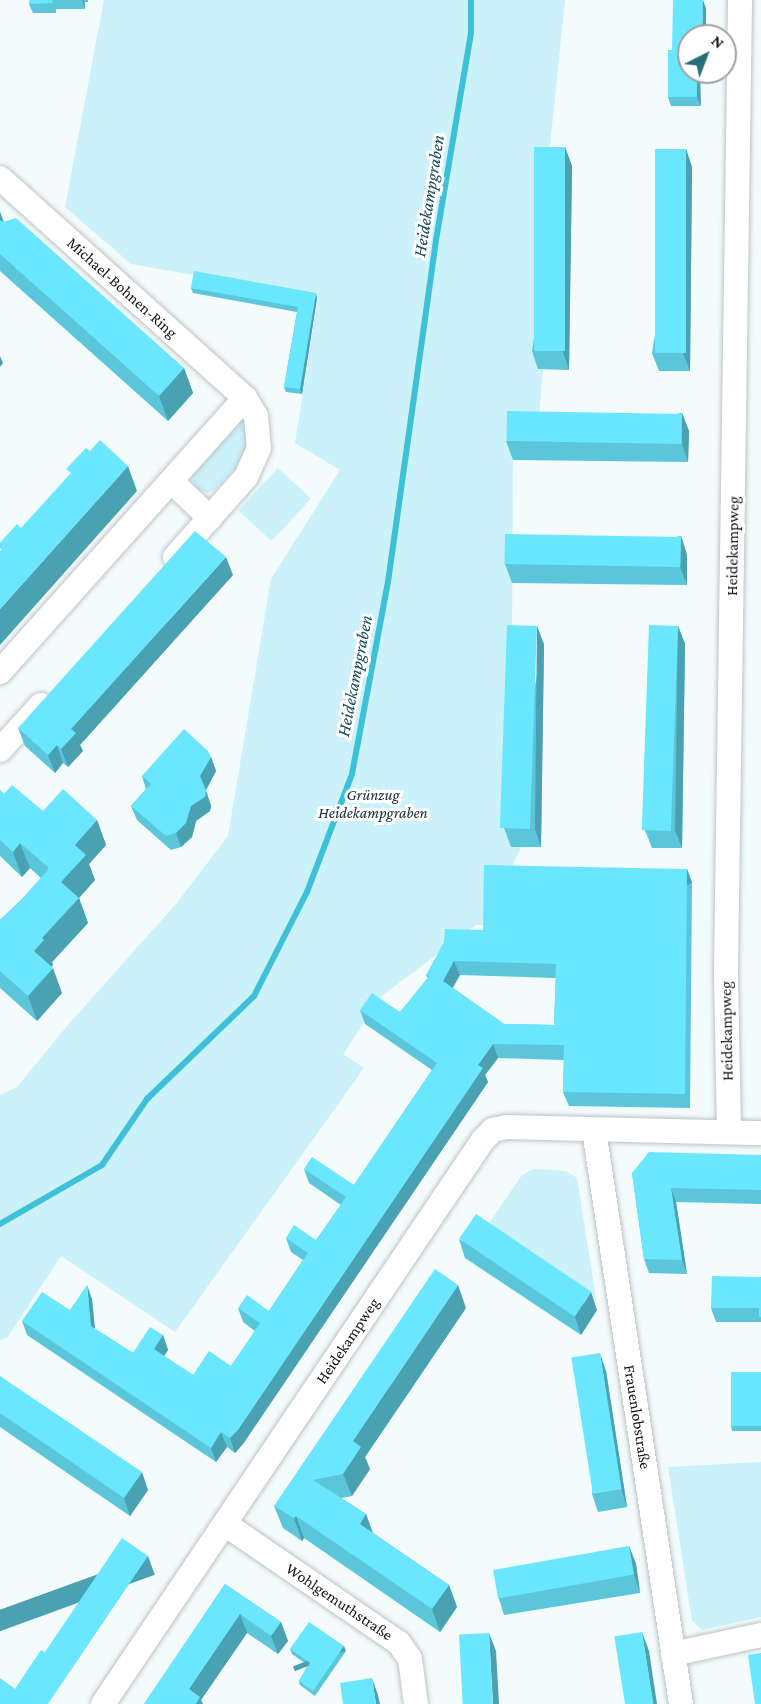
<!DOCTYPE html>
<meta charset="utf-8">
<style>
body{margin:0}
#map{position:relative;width:761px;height:1704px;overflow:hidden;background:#f3fbfc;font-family:"Crimson Pro",serif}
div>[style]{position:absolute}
.green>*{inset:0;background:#cbf1fa;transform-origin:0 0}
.stream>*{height:6px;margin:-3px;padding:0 3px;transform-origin:3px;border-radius:3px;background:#3ec1d8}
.roads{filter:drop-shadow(0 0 2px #bcc3c4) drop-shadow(0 0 2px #bcc3c4)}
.minor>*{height:24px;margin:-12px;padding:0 12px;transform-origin:12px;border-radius:12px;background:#fff}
.wall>*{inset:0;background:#5bc6da}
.shaded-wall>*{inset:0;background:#4aa1b2;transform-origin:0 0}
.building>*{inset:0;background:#6ae6fe;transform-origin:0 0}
span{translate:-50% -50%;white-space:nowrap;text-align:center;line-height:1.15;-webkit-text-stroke:6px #fff;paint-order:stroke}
.street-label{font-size:16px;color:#121415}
.park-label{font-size:16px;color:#172d32;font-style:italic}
.water-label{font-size:18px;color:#144b55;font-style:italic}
.north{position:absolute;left:677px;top:24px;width:60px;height:60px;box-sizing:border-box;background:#fff;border:2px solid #a0a1a1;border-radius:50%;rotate:42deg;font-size:16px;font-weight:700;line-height:24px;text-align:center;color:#121415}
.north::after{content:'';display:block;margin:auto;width:21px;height:27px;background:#276e7b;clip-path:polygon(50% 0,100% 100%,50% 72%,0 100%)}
</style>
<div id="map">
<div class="green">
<div style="clip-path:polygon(104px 0,565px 0,548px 165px,538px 369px,543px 369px,538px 429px,513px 429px,511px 846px,521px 847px,506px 880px,555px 925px,476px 925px,383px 995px,343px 1054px,364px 1068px,175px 1332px,61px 1256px,7px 1338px,0 1340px,0 1095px,17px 1087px,68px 1025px,176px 904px,228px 836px,271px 579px,340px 470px,295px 443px,318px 297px,131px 264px,65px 207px)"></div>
<div style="clip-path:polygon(242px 412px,250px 440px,241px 463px,214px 491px,207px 493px,194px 488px,191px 470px)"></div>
<div style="left:278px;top:468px;width:45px;height:58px;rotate:43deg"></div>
<div style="clip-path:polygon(534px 1169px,566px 1171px,577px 1178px,596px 1299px,487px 1226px,522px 1175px)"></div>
<div style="clip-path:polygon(761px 1462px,761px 1617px,702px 1630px,692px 1621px,668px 1467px)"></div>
</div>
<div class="stream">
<div style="left:0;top:1224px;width:118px;rotate:-30deg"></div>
<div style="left:102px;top:1165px;width:80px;rotate:-55.7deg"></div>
<div style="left:147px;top:1099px;width:149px;rotate:-43.9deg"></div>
<div style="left:254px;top:996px;width:117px;rotate:-63deg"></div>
<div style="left:307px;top:892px;width:126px;rotate:-69.1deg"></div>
<div style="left:352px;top:774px;width:195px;rotate:-79.4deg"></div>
<div style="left:388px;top:582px;width:345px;rotate:-82deg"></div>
<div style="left:436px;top:240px;width:210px;rotate:-80.4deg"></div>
<div style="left:471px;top:33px;width:33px;rotate:-90deg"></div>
</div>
<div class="roads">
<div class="minor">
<div style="left:0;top:178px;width:329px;rotate:41.9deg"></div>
<div style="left:245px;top:398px;width:21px;rotate:59deg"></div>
<div style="left:256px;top:416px;width:32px;rotate:85deg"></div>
<div style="left:259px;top:448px;width:32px;rotate:114deg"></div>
<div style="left:246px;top:477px;width:107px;rotate:131.6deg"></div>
<div style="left:171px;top:481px;width:54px;rotate:43.5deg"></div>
<div style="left:0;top:672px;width:368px;rotate:-48.2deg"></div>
<div style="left:0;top:750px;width:61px;rotate:-47.7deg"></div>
<div style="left:594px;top:1130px;width:581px;rotate:81.38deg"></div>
<div style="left:729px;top:1132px;width:162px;rotate:-91.1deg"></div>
<div style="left:726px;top:970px;width:970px;rotate:-89.17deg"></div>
<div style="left:225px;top:1524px;width:211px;rotate:34.4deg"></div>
<div style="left:399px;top:1643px;width:19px;rotate:55deg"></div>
<div style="left:410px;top:1659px;width:45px;rotate:82.4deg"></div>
<div style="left:673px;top:1654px;width:90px;rotate:-12.2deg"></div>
<div style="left:103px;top:1704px;width:680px;rotate:-56.03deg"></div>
<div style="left:483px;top:1140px;width:14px;rotate:-45deg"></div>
<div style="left:493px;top:1130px;width:14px;rotate:-12deg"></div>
<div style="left:507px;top:1127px;width:254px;rotate:1.4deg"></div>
</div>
</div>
<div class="wall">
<div style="clip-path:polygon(29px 0,88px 0,88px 2px,85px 2px,85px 9px,56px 9px,56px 13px,33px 13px,29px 4px)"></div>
<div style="clip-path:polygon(703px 0,706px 9px,689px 36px,701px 106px,671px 106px,668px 97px,672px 50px)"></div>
<div style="clip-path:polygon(565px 147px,572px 166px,569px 370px,538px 369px,532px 351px)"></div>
<div style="clip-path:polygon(686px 149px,692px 167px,690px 371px,659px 371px,652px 353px)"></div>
<div style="clip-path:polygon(0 212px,4px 222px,184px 368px,193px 393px,168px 421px,0 271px)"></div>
<div style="clip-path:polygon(191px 288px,317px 298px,302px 394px,286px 392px,284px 387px,297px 312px,193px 293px)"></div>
<div style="clip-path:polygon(682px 413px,689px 431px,688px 462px,513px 460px,506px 441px)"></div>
<div style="clip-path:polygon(681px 536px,687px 555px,687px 585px,512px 583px,505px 564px)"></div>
<div style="clip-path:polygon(233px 575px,80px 745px,83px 751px,68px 767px,63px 763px,55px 773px,25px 746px,18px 728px)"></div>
<div style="clip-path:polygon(678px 626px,685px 644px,682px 848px,652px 848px,645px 830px)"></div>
<div style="clip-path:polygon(544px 644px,541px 847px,511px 847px,504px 828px)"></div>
<div style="clip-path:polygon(211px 757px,216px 771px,206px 790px,211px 806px,210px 811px,196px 821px,192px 837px,181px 847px,171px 850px,137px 820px,131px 806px,146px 789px,142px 776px)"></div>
<div style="clip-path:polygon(0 790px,4px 794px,43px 811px,97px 820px,106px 845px,89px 864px,95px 880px,79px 898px,88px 923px,52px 962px,53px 965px,51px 967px,62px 993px,37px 1021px,0 988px,0 920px,23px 898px,41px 878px,30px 868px,22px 877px,0 856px)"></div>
<div style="clip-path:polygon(evenodd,687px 869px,692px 883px,690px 1108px,569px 1106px,563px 1092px,564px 1060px,498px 1058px,485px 1075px,488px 1082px,243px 1444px,235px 1453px,227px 1447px,216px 1462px,27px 1335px,22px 1321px,70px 1310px,92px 1299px,95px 1329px,133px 1353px,163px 1335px,168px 1350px,164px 1356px,193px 1375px,231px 1366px,255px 1331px,243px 1322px,238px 1308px,269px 1311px,303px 1260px,291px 1252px,286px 1238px,316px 1240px,341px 1205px,309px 1183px,304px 1169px,354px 1185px,432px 1070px,365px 1024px,360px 1010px,400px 1012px,428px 979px,426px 975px,483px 930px,687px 869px,460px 975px,556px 978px,554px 1025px,504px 1024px,453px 988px,460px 975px)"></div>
<div style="clip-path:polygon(761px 1155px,761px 1204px,676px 1202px,687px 1274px,649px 1273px,644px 1259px,632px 1173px)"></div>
<div style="clip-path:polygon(459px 1239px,597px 1310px,581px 1335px,465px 1258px)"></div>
<div style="clip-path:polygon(761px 1277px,761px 1323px,761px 1322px,716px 1322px,711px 1308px)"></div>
<div style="clip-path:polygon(466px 1308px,365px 1457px,370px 1469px,352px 1496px,341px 1498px,366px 1514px,373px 1533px,449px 1585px,457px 1607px,440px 1632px,304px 1538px,302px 1541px,283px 1528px,274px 1506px)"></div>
<div style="clip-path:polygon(606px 1371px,627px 1507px,598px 1512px,592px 1494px)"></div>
<div style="clip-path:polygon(761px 1373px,761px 1431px,732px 1431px,731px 1426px)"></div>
<div style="clip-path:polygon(0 1376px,148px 1490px,130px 1516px,0 1427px)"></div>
<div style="clip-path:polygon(629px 1546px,636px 1564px,640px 1593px,504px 1615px,498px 1596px)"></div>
<div style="clip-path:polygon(225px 1584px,281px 1622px,288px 1641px,278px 1654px,247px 1633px,201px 1700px,144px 1704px)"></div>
<div style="clip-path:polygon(290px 1649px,346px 1651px,315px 1696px,300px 1685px,299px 1681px,308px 1665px,292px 1654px)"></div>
</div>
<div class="shaded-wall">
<div style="clip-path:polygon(82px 0,84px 0,85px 9px)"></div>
<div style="clip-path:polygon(703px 0,706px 9px,706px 36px,702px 36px)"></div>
<div style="clip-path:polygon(697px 72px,700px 72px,701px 106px,697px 97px)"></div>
<div style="clip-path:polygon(565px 147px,572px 166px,569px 370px,563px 352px)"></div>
<div style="clip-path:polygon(686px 149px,692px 167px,690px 371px,683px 353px)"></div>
<div style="clip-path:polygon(0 212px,4px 224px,0 229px)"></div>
<div style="clip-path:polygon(316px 293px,317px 298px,302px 394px,300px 389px)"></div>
<div style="clip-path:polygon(0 356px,3px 363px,0 367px)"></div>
<div style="clip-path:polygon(184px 368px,193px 393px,168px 421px,159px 396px)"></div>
<div style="clip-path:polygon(682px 413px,689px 431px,688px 462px,682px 444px)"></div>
<div style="clip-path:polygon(128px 466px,137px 491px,0 645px,0 609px)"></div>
<div style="clip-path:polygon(681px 536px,687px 555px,687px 585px,680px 567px)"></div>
<div style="clip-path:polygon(226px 557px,233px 575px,80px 745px,83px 751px,68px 767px,61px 749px,71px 729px)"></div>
<div style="clip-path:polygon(537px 626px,544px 644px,541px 847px,535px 829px)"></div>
<div style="clip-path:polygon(678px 626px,685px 644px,682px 848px,675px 830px)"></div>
<div style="clip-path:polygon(57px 745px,63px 763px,55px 773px,48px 755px)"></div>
<div style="clip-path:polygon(211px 757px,216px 771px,206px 790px,200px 776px)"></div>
<div style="clip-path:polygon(206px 791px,211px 806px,210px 811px,196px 821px,192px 837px,181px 847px,176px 833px,191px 806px)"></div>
<div style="clip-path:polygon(97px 820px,106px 845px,89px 864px,95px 880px,79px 898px,88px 923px,52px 962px,53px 965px,43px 976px,34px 951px,42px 938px,75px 845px)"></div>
<div style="clip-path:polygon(20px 843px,30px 868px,22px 877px,13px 852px)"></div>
<div style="left:687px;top:869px;width:15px;height:225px;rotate:70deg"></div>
<div style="clip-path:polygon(454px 961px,460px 975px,448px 995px,443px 981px)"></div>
<div style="clip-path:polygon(53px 968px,62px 993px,37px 1021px,28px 996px)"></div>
<div style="clip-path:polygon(493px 1044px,498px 1058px,485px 1075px,488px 1082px,243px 1444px,235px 1453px,230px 1438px,478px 1065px)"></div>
<div style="clip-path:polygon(671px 1188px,676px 1202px,687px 1274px,682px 1260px)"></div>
<div style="clip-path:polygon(87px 1285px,92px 1299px,96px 1341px,91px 1326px)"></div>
<div style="clip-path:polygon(458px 1285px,466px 1308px,365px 1457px,370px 1469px,352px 1496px,343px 1474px,353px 1441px)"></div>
<div style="clip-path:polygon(591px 1292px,597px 1310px,581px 1335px,575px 1317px)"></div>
<div style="clip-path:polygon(163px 1335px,168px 1350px,159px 1363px,154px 1349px)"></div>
<div style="clip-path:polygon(600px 1353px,606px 1371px,627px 1507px,621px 1489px)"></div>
<div style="clip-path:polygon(221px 1432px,227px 1447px,216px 1462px,211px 1448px)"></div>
<div style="clip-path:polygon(142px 1472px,148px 1490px,130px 1516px,124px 1498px)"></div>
<div style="clip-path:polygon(366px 1514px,374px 1537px,360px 1524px)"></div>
<div style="clip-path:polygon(296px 1516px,304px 1538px,302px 1541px,294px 1518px)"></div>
<div style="clip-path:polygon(629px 1546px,636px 1564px,640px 1593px,634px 1575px)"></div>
<div style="left:148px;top:1556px;width:20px;height:179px;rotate:70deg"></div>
<div style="clip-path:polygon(449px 1585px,457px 1607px,440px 1632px,432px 1609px)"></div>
<div style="clip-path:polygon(240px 1614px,247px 1633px,201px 1700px,203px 1704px,195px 1704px,189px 1689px)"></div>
<div style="clip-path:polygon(281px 1622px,288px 1641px,278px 1654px,271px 1636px)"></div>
<div style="clip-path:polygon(642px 1632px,649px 1651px,657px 1704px,653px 1704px)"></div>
<div style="clip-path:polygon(489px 1633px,496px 1651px,499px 1704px,493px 1704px)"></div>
<div style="left:344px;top:1646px;width:5px;height:55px;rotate:68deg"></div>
<div style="clip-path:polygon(372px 1678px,378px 1695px,380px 1704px,376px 1704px)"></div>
</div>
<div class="building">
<div style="clip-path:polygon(29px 0,52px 0,53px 3px,29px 4px)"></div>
<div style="clip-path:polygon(673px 0,703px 0,702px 36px,689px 36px,689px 72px,697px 72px,697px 97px,668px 97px,668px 50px,672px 50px)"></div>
<div style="left:534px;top:147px;width:31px;height:204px"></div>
<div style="left:655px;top:149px;width:31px;height:204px"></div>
<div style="clip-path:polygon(16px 218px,184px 368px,159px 396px,0 254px,0 220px,3px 222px)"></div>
<div style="clip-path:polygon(194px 271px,316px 293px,300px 389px,284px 387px,298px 307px,191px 288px)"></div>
<div style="left:507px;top:411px;width:175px;height:30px;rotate:1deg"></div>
<div style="clip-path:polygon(100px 440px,128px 466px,0 609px,0 551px,2px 550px,0 548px,0 543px,17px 524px,21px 528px,71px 473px,66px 469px,86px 448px,90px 451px)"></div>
<div style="clip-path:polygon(195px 531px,226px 557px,71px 729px,76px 733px,61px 749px,57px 745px,48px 755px,18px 728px)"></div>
<div style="left:505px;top:534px;width:176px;height:30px;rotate:1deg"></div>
<div style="left:507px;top:625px;width:30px;height:203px;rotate:2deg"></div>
<div style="left:649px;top:625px;width:29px;height:205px;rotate:2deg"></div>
<div style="clip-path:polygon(184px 729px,208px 751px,211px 757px,200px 776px,206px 791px,205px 797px,191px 806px,186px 823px,176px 833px,166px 836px,131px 806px,151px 784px,142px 776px)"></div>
<div style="clip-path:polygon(12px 785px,43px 811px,63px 789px,97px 820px,75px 845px,86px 855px,61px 882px,79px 898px,42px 938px,44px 940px,34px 951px,53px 968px,28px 996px,0 971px,0 920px,23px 898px,47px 871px,48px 867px,20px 843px,13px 852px,0 840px,0 790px,4px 794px)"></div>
<div style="clip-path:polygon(evenodd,484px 865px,687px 869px,685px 1094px,563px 1092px,564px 1045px,493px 1044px,478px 1065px,483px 1068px,238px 1430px,230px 1438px,221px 1432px,211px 1448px,22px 1321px,42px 1292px,70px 1310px,87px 1285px,91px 1326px,133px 1353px,150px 1327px,163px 1335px,154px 1349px,193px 1375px,209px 1351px,231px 1366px,260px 1323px,238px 1308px,247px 1295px,269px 1311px,308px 1253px,286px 1238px,294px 1225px,316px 1240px,346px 1197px,304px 1169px,312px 1157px,354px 1185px,437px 1063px,360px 1010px,372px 993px,400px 1012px,429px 976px,426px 975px,444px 942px,445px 929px,483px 930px,484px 865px,454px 961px,556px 964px,554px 1025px,504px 1024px,443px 981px,454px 961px)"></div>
<div style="clip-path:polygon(649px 1152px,761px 1155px,761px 1190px,671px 1188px,682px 1260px,644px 1259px,632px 1173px)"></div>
<div style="left:476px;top:1214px;width:139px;height:30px;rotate:34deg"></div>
<div style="clip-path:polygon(435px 1269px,458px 1285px,353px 1441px,361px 1447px,343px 1474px,313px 1480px,366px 1514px,360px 1524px,449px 1585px,432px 1609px,296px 1516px,294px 1518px,274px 1506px)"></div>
<div style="clip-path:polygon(712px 1276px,761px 1277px,761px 1317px,759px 1317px,759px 1308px,711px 1308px)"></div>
<div style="left:600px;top:1353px;width:138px;height:29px;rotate:81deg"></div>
<div style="left:731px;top:1372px;width:30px;height:54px"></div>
<div style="clip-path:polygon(0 1376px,142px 1472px,124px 1498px,0 1413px)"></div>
<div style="clip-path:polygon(122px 1538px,148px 1556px,48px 1704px,0 1704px,0 1678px,15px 1689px,41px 1650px,45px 1652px)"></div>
<div style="left:629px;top:1546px;width:29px;height:138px;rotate:80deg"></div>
<div style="clip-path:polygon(225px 1584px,281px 1622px,271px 1636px,240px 1614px,189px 1689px,200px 1697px,196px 1704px,144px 1704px)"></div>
<div style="clip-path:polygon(309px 1622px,344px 1646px,313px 1691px,299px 1681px,310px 1663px,290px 1649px)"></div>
<div style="left:642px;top:1632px;width:73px;height:28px;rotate:81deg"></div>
<div style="left:489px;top:1633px;width:71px;height:30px;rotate:87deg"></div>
<div style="clip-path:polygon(761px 1653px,761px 1704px,755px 1704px,748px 1655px)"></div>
<div style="clip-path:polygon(372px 1678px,376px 1704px,343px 1704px,340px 1683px)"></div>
</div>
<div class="street-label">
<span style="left:122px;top:288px;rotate:42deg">Michael-Bohnen-Ring</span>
<span style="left:733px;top:546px;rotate:-89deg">Heidekampweg</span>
<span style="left:727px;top:1031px;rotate:-91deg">Heidekampweg</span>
<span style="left:348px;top:1341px;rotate:-56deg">Heidekampweg</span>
<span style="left:637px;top:1417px;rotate:81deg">Frauenlobstraße</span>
<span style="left:339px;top:1602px;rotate:34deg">Wohlgemuthstraße</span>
</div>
<div class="park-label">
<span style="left:373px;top:804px">Grünzug<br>Heidekampgraben</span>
</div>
<div class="water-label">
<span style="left:429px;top:196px;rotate:-81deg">Heidekampgraben</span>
<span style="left:355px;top:676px;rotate:-79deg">Heidekampgraben</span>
</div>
<div class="north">N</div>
</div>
